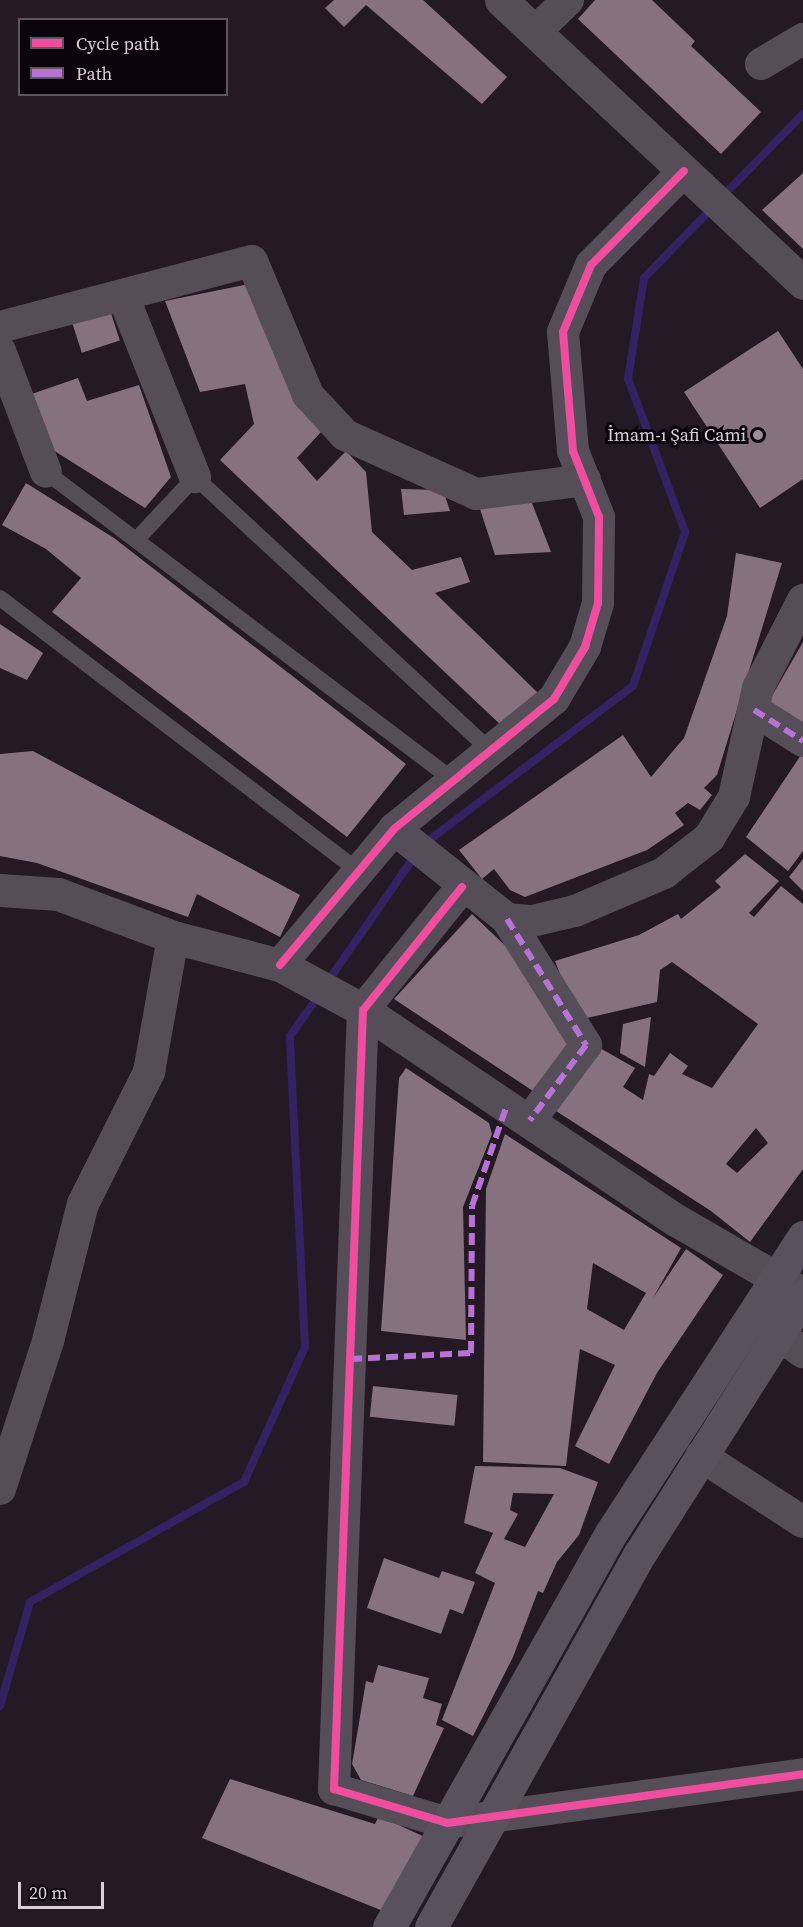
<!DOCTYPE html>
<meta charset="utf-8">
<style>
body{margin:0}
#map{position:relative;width:803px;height:1927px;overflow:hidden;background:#241924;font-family:"Source Serif 4",serif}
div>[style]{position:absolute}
.stream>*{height:8px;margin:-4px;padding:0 4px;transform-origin:4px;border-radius:4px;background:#352263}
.building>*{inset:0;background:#86717f;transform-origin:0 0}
.service>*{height:16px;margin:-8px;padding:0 8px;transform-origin:8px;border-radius:8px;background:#554e59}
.minor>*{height:32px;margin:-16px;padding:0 16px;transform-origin:16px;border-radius:16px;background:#554e59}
.tertiary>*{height:33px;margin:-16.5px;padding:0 16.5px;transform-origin:16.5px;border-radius:16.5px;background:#554e59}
.secondary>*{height:33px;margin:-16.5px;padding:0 16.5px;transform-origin:16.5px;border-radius:16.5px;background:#59515d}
.quiet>*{height:6px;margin-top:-3px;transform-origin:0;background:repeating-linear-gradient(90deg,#b673d3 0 12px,transparent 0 18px)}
.cycleway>*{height:8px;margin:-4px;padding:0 4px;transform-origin:4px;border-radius:4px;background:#ef4d9e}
.dots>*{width:16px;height:16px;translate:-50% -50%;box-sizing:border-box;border:3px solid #0c040c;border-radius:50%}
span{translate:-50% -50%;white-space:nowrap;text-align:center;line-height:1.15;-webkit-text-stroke:6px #0c040c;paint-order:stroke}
.poi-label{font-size:18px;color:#dccedb}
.right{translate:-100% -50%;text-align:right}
.legend{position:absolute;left:18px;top:18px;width:210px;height:78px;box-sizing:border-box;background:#0c040c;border:2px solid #5f555f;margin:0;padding:8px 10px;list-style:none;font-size:18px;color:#dccedb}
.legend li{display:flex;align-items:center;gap:12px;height:30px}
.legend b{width:30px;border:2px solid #5f555f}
.scale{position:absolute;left:18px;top:1882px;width:86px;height:27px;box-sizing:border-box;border:3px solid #dccedb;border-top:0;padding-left:8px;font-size:18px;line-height:21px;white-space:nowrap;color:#dccedb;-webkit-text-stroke:4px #0c040c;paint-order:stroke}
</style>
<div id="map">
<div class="stream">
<div style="left:721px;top:198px;width:117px;rotate:-45.7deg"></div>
<div style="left:424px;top:844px;width:262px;rotate:-37.1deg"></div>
<div style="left:633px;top:686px;width:163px;rotate:-71.3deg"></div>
<div style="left:685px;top:532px;width:163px;rotate:-110.4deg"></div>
<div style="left:628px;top:379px;width:102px;rotate:-81deg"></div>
<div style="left:644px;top:278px;width:98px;rotate:-45.8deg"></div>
<div style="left:326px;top:984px;width:158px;rotate:-55.3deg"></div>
<div style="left:0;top:1706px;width:108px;rotate:-73.9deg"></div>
<div style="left:30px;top:1602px;width:245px;rotate:-29.3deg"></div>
<div style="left:244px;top:1482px;width:148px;rotate:-65.7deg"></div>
<div style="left:305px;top:1347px;width:311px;rotate:-92.8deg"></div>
<div style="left:290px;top:1036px;width:50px;rotate:-54.7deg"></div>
</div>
<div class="building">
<div style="clip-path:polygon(334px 0,423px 0,507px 77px,482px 104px,366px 5px,344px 27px,325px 8px)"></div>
<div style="clip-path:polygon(595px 0,652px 0,695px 41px,691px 46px,761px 112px,721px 154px,578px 19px)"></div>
<div style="clip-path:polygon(803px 173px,803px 249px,762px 210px)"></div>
<div style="clip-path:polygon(249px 284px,294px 400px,321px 432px,297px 458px,317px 481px,346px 451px,366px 472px,372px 532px,412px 570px,461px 557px,470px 582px,435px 593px,538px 693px,503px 727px,220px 460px,254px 424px,245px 384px,200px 392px,165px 301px)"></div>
<div style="left:110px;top:310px;width:32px;height:40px;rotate:72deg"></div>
<div style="clip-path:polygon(778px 331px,803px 369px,803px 479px,760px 508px,684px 392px)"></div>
<div style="clip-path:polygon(78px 378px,87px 401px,139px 385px,171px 477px,145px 508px,45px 445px,26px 396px)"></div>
<div style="clip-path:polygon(26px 483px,114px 538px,406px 764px,347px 837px,52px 612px,81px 578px,46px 549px,2px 525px)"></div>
<div style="clip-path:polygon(401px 489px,443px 490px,450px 511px,404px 515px)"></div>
<div style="clip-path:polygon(478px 503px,532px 503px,551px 552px,495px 555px)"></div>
<div style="clip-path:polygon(736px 553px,782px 563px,717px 775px,704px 788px,712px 795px,700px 810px,688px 803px,675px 813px,684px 825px,647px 850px,525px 897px,510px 890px,494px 869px,482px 879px,459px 850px,623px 735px,651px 777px,684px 738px,727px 616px)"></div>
<div style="clip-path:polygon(0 624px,43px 653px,27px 680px,0 668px)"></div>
<div style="clip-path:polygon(803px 642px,803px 729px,769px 701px)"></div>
<div style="clip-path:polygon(33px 751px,300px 895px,280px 937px,197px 894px,188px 917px,37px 863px,0 856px,0 754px)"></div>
<div style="clip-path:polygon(803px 752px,803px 851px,788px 871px,746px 837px)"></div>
<div style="clip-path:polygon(evenodd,745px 854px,779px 881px,749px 913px,754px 917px,781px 886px,803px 904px,803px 1169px,750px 1242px,711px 1211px,553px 1109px,600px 1048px,635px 1068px,623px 1087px,643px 1100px,649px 1074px,654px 1076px,670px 1053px,688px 1066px,682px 1074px,712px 1088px,758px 1024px,672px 962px,660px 970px,657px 1002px,587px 1018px,566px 990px,555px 961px,639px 935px,678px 914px,681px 919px,721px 887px,715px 881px,745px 854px,756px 1128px,768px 1143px,737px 1173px,726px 1164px,756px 1128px)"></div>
<div style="clip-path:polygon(803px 859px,803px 891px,789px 877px)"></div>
<div style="clip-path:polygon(472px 914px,536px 975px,572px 1040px,536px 1093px,394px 999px)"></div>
<div style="clip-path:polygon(651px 1017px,645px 1067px,620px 1053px,623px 1024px)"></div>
<div style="clip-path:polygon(406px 1068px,489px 1123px,492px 1134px,463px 1207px,466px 1340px,381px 1331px,399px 1078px)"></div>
<div style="clip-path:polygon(evenodd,505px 1134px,681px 1248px,653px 1298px,686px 1249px,723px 1275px,657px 1373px,609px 1464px,575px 1446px,615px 1365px,580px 1349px,566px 1466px,483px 1462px,486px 1189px,505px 1134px,593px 1263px,646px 1293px,624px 1330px,587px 1309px,593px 1263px)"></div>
<div style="left:373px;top:1386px;width:85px;height:31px;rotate:6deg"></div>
<div style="clip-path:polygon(evenodd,475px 1466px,560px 1468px,598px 1482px,579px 1535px,557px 1562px,543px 1593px,538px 1591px,513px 1657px,473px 1736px,442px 1720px,495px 1583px,475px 1573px,493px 1533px,464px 1523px,475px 1466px,513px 1493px,554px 1494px,525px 1547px,504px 1539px,518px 1514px,510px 1510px,513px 1493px)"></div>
<div style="clip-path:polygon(384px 1558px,439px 1578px,442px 1571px,475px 1582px,463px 1614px,450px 1609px,441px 1634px,367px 1608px)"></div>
<div style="clip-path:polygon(378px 1665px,429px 1678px,423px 1698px,442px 1704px,436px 1725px,444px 1728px,413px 1796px,361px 1780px,352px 1764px,366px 1681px,373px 1683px)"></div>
<div style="clip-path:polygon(230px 1779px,375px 1824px,379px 1816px,427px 1838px,383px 1911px,202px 1838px)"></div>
</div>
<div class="service">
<div style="left:46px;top:472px;width:510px;rotate:37.12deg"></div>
<div style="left:138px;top:538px;width:83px;rotate:-46.9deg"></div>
<div style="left:195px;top:477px;width:403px;rotate:42.8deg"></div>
<div style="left:0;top:598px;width:449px;rotate:37.3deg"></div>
</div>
<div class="minor">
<div style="left:535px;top:32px;width:46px;rotate:-44.1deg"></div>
<div style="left:761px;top:64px;width:49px;rotate:-30.8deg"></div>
<div style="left:123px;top:296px;width:195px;rotate:68.3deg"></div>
<div style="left:0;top:327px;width:260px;rotate:-14.7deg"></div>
<div style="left:252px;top:261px;width:145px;rotate:67.3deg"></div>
<div style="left:308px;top:395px;width:54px;rotate:47.2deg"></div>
<div style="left:345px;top:435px;width:144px;rotate:24.2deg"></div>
<div style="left:476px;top:494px;width:110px;rotate:-7.3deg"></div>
<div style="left:0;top:351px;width:129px;rotate:69.2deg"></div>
<div style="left:754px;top:710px;width:58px;rotate:32.3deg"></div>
<div style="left:394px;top:829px;width:144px;rotate:38.5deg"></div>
<div style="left:507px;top:919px;width:25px;rotate:5deg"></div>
<div style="left:532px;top:921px;width:44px;rotate:-13.1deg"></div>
<div style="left:575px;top:911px;width:97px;rotate:-23.1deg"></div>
<div style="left:664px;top:873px;width:57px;rotate:-37.9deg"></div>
<div style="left:709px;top:838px;width:48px;rotate:-58.6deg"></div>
<div style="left:734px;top:797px;width:112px;rotate:-77.6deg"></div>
<div style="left:758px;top:688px;width:99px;rotate:-62.9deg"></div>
<div style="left:462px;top:887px;width:158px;rotate:128.8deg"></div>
<div style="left:363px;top:1010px;width:780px;rotate:92.13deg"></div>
<div style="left:334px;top:1789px;width:118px;rotate:16.7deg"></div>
<div style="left:447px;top:1823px;width:359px;rotate:-7.8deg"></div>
<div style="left:507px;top:919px;width:149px;rotate:57.9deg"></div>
<div style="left:586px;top:1045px;width:94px;rotate:126.7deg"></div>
<div style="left:280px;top:965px;width:177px;rotate:-50deg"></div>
<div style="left:394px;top:829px;width:206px;rotate:-39.1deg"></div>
<div style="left:554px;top:699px;width:61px;rotate:-59.2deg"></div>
<div style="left:585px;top:647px;width:46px;rotate:-73.5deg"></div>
<div style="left:598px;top:603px;width:86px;rotate:-89.3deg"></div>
<div style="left:599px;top:517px;width:71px;rotate:-111.5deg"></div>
<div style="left:573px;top:451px;width:119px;rotate:-94.8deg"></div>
<div style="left:563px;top:332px;width:73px;rotate:-67.3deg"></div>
<div style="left:591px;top:265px;width:132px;rotate:-45.3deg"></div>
<div style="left:778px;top:1334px;width:31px;rotate:36deg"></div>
<div style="left:701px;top:1456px;width:121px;rotate:32.9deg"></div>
<div style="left:0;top:1489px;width:156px;rotate:-72deg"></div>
<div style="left:48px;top:1341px;width:141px;rotate:-75.7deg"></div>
<div style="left:83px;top:1204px;width:148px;rotate:-63.4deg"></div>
<div style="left:149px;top:1072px;width:137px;rotate:-79.9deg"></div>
</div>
<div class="tertiary">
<div style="left:501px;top:0;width:414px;rotate:43.1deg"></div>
<div style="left:0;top:890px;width:58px;rotate:3.9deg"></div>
<div style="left:58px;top:894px;width:123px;rotate:20.5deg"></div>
<div style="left:173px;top:937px;width:111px;rotate:14.7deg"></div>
<div style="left:280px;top:965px;width:94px;rotate:28.5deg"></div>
<div style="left:363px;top:1010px;width:377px;rotate:33.9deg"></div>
<div style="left:676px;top:1220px;width:143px;rotate:30.1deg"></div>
</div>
<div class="secondary">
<div style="left:389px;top:1927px;width:452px;rotate:-60.6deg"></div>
<div style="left:611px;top:1533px;width:353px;rotate:-57deg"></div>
<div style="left:431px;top:1927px;width:430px;rotate:-60.8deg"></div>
<div style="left:641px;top:1552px;width:303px;rotate:-57.7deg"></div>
</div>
<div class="quiet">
<div style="left:754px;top:710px;width:58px;rotate:32.3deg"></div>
<div style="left:507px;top:919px;width:149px;rotate:57.9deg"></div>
<div style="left:586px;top:1045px;width:94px;rotate:126.7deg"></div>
<div style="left:350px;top:1359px;width:121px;rotate:-2.8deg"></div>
<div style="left:471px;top:1353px;width:147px;rotate:-89.6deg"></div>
<div style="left:472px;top:1206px;width:107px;rotate:-70.9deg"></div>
</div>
<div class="cycleway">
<div style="left:462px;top:887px;width:158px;rotate:128.8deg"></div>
<div style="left:363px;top:1010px;width:780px;rotate:92.13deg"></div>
<div style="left:334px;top:1789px;width:118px;rotate:16.7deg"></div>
<div style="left:447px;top:1823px;width:359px;rotate:-7.8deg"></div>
<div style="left:280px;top:965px;width:177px;rotate:-50deg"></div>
<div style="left:394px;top:829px;width:206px;rotate:-39.1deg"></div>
<div style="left:554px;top:699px;width:61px;rotate:-59.2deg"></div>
<div style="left:585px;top:647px;width:46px;rotate:-73.5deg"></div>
<div style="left:598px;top:603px;width:86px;rotate:-89.3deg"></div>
<div style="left:599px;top:517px;width:71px;rotate:-111.5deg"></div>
<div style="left:573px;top:451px;width:119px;rotate:-94.8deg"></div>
<div style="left:563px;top:332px;width:73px;rotate:-67.3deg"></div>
<div style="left:591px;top:265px;width:132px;rotate:-45.3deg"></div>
</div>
<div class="dots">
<div style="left:758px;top:435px;background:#9c8f9b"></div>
</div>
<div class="poi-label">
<span class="right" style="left:746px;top:435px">İmam-ı Şafi Cami</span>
</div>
<ul class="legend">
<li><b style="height:8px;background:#ef4d9e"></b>Cycle path</li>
<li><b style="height:8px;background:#b673d3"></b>Path</li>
</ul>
<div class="scale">20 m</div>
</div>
